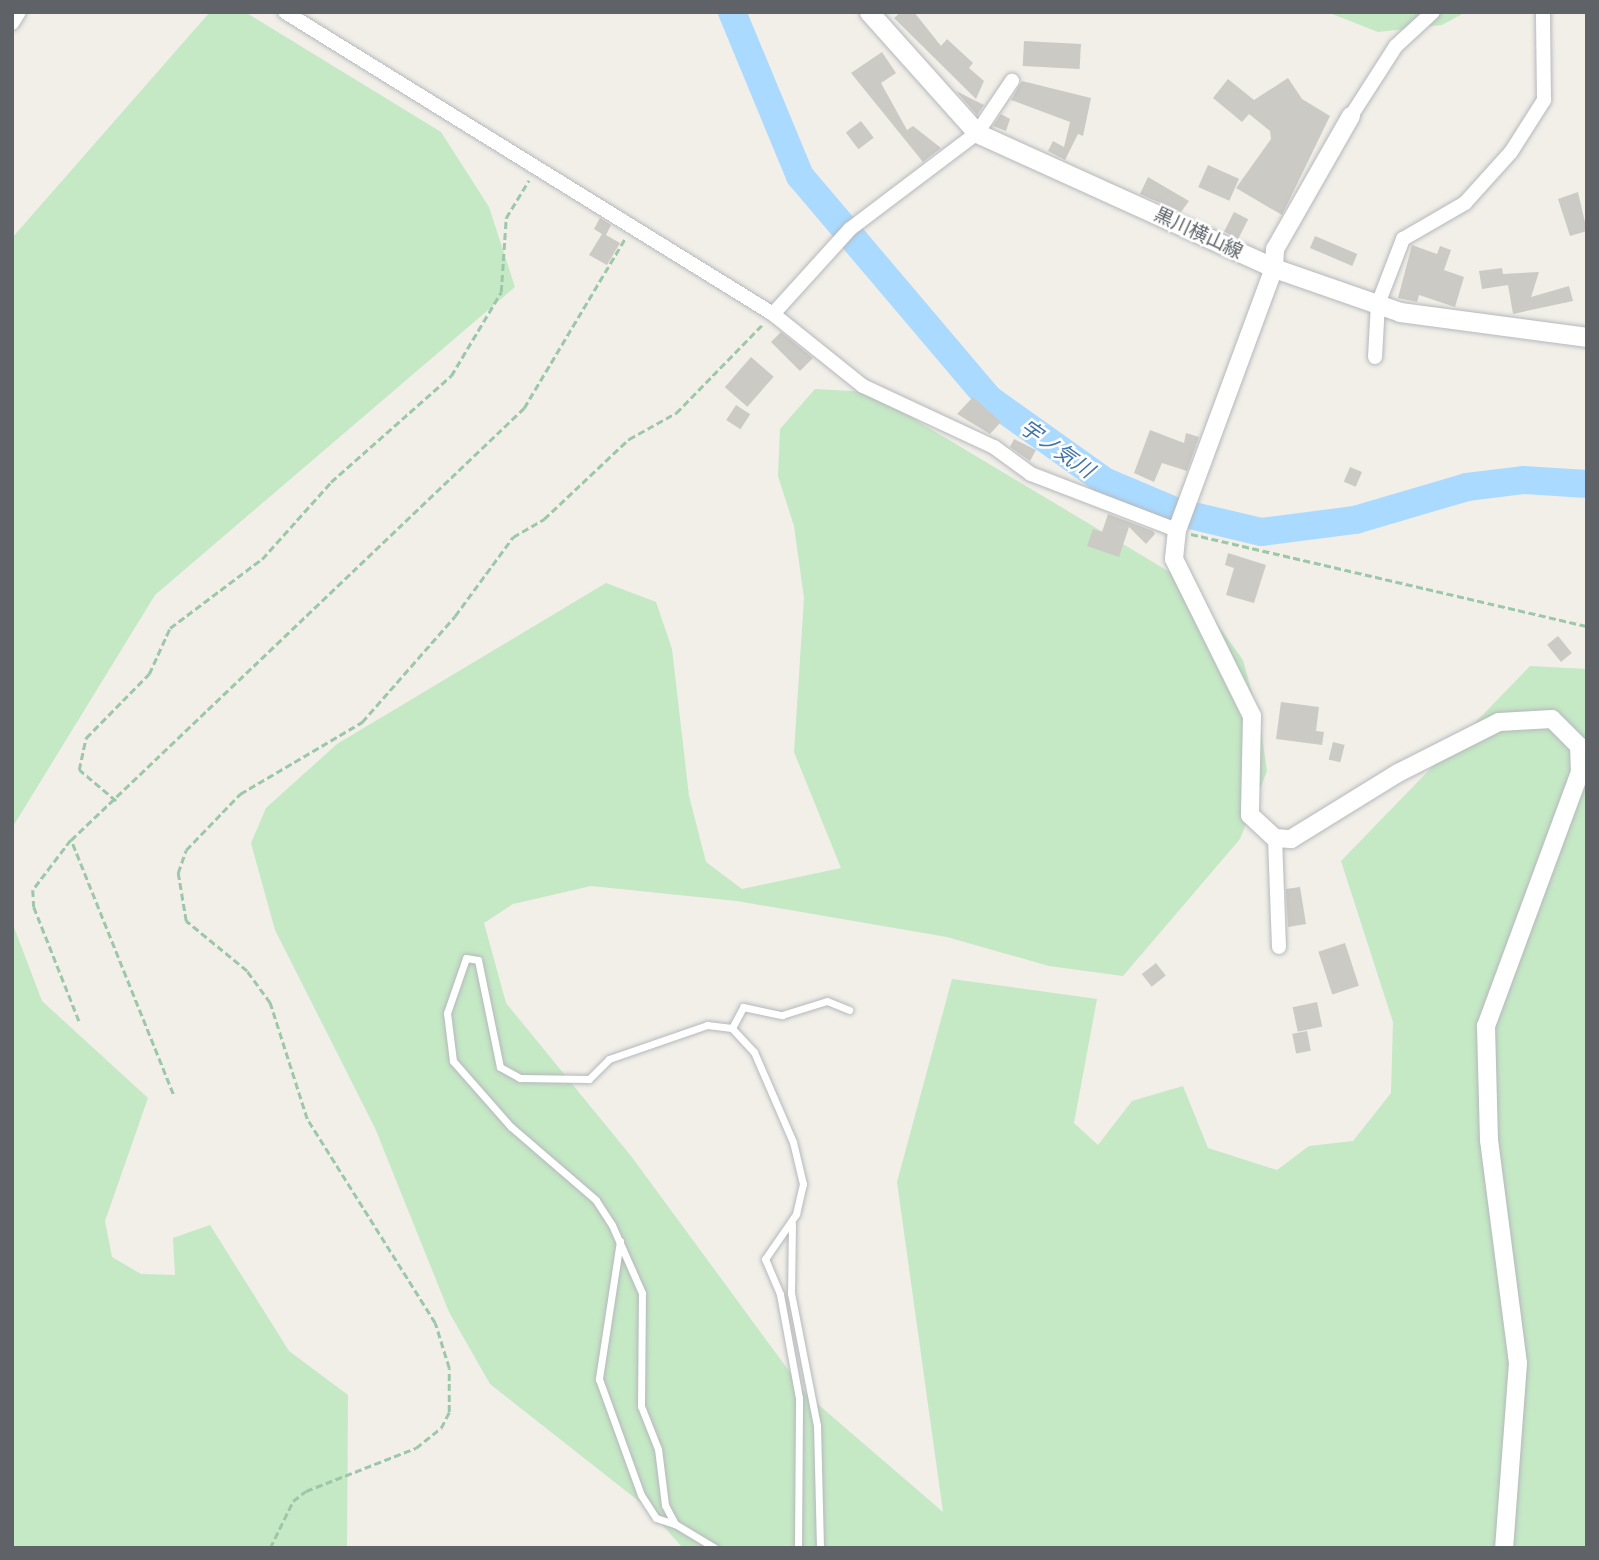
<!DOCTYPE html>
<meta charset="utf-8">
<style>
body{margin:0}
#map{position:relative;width:1599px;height:1560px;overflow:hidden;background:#f1efe8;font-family:Signika,"Noto Sans JP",sans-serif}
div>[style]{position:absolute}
.green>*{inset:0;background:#c5e8c5}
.river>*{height:28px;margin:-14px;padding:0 14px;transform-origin:14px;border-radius:14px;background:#aadaff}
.building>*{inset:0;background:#cccac5;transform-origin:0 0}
.path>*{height:2.5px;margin-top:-1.25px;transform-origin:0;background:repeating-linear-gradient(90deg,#9cc7a9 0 7px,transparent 0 10.5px)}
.roads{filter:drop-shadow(0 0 2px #b5b8bc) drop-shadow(0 0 2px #b5b8bc)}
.service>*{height:7px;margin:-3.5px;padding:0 3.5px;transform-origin:3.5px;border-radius:3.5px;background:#fff}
.minor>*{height:14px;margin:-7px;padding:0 7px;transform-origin:7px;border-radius:7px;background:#fff}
.tertiary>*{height:18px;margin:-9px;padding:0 9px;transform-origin:9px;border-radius:9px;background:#fff}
.secondary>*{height:19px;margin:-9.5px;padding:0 9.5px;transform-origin:9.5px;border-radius:9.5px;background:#fff}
span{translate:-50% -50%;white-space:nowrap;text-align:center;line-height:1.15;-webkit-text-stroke:5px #fff;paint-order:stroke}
.street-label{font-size:19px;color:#5f6368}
.water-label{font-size:21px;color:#4174aa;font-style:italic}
.frame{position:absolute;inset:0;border:14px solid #5f6368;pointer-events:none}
</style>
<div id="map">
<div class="green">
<div style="clip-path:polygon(210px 12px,245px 12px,441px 132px,489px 207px,515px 287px,155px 595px,12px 828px,12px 238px)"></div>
<div style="clip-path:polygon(1327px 12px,1466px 12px,1442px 25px,1378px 32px)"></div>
<div style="clip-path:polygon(815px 389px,869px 392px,1188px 583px,1243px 660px,1260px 722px,1267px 771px,1240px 839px,1123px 976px,1049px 966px,947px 937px,737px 901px,591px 886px,513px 904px,484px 923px,506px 1003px,631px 1156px,806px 1394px,943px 1512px,897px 1182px,952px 979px,1097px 999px,1074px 1123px,1098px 1145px,1132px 1101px,1183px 1086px,1208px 1148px,1277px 1170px,1309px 1146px,1353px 1141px,1391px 1093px,1393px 1022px,1341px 861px,1530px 666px,1587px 669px,1587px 1548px,683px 1548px,645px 1506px,490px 1384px,449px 1312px,375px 1128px,275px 930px,251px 843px,266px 808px,337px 744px,606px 583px,656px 602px,672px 649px,689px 796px,706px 862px,742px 889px,841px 868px,794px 752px,804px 598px,794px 526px,778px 476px,780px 429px)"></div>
<div style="clip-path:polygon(12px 922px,42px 1001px,148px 1098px,105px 1221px,112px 1257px,141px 1274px,175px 1275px,173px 1238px,210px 1225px,289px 1351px,348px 1395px,347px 1548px,12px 1548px)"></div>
</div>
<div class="river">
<div style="left:732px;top:12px;width:178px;rotate:67.5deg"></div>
<div style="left:800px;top:176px;width:292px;rotate:49.7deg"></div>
<div style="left:989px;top:399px;width:143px;rotate:35.4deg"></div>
<div style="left:1106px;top:482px;width:77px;rotate:22.9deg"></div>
<div style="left:1177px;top:512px;width:86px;rotate:13.4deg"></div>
<div style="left:1261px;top:532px;width:95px;rotate:-7.3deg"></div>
<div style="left:1355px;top:520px;width:117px;rotate:-16.4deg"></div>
<div style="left:1467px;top:487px;width:56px;rotate:-7.1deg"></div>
<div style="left:1523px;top:480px;width:64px;rotate:3.6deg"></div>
</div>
<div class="building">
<div style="clip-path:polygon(901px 12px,914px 12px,941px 46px,947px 39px,973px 63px,969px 68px,984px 81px,976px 99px,894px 18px)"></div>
<div style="left:1024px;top:41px;width:57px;height:25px;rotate:3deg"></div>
<div style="clip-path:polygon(882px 52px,896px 73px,881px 83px,907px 130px,913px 126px,941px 148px,923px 162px,851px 73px)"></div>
<div style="clip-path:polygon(1288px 78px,1302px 99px,1330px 116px,1282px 215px,1236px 188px,1271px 139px,1270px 131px,1249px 114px,1242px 122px,1213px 98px,1228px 79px,1254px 100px)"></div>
<div style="clip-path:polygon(1022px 81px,1091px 98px,1083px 136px,1078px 134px,1065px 160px,1048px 151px,1053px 141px,1064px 147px,1070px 122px,1011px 100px)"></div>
<div style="clip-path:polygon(956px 91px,984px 105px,977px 115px)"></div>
<div style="clip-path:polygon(1001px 114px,1010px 119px,1006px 131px,993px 126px)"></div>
<div style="left:861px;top:121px;width:21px;height:19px;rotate:53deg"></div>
<div style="left:1208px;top:165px;width:34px;height:24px;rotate:24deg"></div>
<div style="clip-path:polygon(1148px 177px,1189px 201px,1181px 212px,1140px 194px)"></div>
<div style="clip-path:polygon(1578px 192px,1587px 231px,1570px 236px,1558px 199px)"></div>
<div style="left:1234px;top:212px;width:16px;height:22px;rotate:27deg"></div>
<div style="clip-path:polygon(600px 218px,611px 225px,606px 235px,620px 243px,607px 265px,589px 255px,602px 234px,594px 229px)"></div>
<div style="left:1315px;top:236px;width:46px;height:13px;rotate:23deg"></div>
<div style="clip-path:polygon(1412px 245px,1437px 254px,1440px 246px,1451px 250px,1444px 270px,1464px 277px,1455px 307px,1419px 295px,1417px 302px,1398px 298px)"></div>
<div style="clip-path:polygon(1502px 268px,1503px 274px,1539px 272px,1531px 297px,1569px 286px,1573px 301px,1513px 314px,1508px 285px,1482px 289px,1479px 271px)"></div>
<div style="clip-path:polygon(781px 332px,813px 358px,800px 371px,771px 342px)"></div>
<div style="left:751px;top:357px;width:30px;height:40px;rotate:41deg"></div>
<div style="clip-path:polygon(973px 397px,1001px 422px,990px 434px,957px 414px)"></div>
<div style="left:736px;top:405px;width:17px;height:18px;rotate:33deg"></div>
<div style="clip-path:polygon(1150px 430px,1184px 443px,1186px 433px,1199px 437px,1187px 471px,1162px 463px,1154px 482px,1134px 473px)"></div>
<div style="clip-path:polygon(1014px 439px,1036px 450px,1030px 461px,1010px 447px)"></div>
<div style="left:1350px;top:467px;width:13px;height:16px;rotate:23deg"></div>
<div style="clip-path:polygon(1108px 514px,1153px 531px,1155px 534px,1146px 544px,1129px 527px,1119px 557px,1087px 546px,1093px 529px,1102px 532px)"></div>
<div style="clip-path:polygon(1228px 553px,1266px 565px,1254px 603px,1226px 595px,1234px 568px,1225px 565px)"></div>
<div style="left:1558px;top:636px;width:22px;height:14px;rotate:51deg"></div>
<div style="clip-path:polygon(1281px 702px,1319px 707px,1316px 731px,1324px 732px,1322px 745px,1276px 739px)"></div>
<div style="left:1333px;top:742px;width:12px;height:18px;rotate:14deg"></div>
<div style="clip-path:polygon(1300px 887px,1306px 924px,1288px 927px,1286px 889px)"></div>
<div style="left:1345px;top:943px;width:45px;height:28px;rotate:72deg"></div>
<div style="left:1156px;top:963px;width:16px;height:18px;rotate:52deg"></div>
<div style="left:1317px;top:1002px;width:25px;height:25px;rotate:78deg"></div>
<div style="left:1307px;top:1031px;width:20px;height:15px;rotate:79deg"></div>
</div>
<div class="path">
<div style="left:1191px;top:534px;width:407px;rotate:13.1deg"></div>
<div style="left:116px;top:801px;width:48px;rotate:-140deg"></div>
<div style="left:79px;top:770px;width:33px;rotate:-78deg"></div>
<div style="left:86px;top:738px;width:90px;rotate:-45.5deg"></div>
<div style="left:149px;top:674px;width:51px;rotate:-65.5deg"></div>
<div style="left:170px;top:628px;width:115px;rotate:-36.9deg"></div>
<div style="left:262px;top:559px;width:103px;rotate:-48.1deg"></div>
<div style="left:331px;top:482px;width:160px;rotate:-41.5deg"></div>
<div style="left:451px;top:376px;width:98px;rotate:-59.2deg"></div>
<div style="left:501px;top:292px;width:74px;rotate:-86.1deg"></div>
<div style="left:506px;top:218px;width:44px;rotate:-58.8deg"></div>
<div style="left:71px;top:840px;width:63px;rotate:127.2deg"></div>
<div style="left:33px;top:890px;width:17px;rotate:87deg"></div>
<div style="left:34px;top:907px;width:125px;rotate:68.4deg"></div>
<div style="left:173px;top:1094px;width:274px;rotate:-111.9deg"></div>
<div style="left:71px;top:840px;width:626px;rotate:-43.64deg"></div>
<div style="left:524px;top:408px;width:196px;rotate:-59.2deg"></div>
<div style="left:270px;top:1548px;width:52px;rotate:-63.9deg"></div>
<div style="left:293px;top:1501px;width:16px;rotate:-38deg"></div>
<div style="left:306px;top:1491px;width:118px;rotate:-21.4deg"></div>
<div style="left:416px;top:1448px;width:32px;rotate:-39deg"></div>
<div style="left:441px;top:1428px;width:18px;rotate:-63deg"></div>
<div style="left:449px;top:1412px;width:44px;rotate:-90deg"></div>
<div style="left:449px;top:1368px;width:47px;rotate:-107.3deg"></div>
<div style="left:435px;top:1323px;width:241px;rotate:-122.1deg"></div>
<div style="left:307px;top:1119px;width:122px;rotate:-107.7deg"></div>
<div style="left:270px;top:1003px;width:39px;rotate:-126deg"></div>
<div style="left:247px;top:971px;width:79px;rotate:-140.7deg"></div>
<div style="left:186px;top:921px;width:49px;rotate:-99.5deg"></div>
<div style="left:178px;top:873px;width:24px;rotate:-71deg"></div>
<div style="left:186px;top:850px;width:78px;rotate:-46deg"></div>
<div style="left:240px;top:794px;width:142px;rotate:-30.5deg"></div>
<div style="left:362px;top:722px;width:141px;rotate:-48.7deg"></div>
<div style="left:455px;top:616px;width:98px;rotate:-53.7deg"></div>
<div style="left:513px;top:537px;width:36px;rotate:-30deg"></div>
<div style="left:544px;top:519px;width:117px;rotate:-43.3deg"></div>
<div style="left:629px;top:439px;width:54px;rotate:-29deg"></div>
<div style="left:676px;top:413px;width:124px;rotate:-45.7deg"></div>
</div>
<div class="roads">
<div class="service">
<div style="left:792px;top:1224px;width:69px;rotate:90.8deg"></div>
<div style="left:791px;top:1293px;width:135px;rotate:78.9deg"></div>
<div style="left:817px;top:1425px;width:123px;rotate:88.6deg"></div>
<div style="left:620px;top:1241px;width:140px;rotate:98.7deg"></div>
<div style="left:599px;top:1379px;width:123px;rotate:70.1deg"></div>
<div style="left:641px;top:1495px;width:27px;rotate:57deg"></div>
<div style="left:656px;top:1518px;width:20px;rotate:18deg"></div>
<div style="left:715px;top:1548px;width:47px;rotate:-149deg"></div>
<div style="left:675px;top:1524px;width:21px;rotate:-118deg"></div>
<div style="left:665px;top:1505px;width:56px;rotate:-97.1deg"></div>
<div style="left:658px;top:1449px;width:46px;rotate:-111.6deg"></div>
<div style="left:641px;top:1406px;width:113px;rotate:-89.5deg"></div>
<div style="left:642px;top:1293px;width:74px;rotate:-113.8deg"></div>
<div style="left:612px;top:1225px;width:30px;rotate:-123deg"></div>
<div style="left:596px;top:1200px;width:112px;rotate:-139.3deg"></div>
<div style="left:511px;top:1127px;width:88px;rotate:-131.3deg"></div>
<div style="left:453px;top:1061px;width:48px;rotate:-97.1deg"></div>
<div style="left:447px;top:1013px;width:58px;rotate:-70.9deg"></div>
<div style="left:466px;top:958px;width:12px;rotate:9deg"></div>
<div style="left:478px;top:960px;width:109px;rotate:78.4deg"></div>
<div style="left:500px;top:1067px;width:23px;rotate:29deg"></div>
<div style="left:520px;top:1078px;width:69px;rotate:0.8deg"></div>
<div style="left:589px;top:1079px;width:28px;rotate:-45deg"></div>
<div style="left:609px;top:1059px;width:104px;rotate:-19.1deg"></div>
<div style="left:707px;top:1025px;width:25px;rotate:7deg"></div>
<div style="left:798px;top:1548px;width:150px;rotate:-89.6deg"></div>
<div style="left:799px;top:1398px;width:106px;rotate:-100.4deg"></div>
<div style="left:780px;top:1294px;width:38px;rotate:-113deg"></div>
<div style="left:765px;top:1259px;width:55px;rotate:-55.4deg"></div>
<div style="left:796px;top:1214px;width:31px;rotate:-77deg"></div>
<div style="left:803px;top:1184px;width:43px;rotate:-103.4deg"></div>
<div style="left:793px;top:1142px;width:98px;rotate:-113.4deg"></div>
<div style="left:754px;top:1052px;width:33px;rotate:-133deg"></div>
<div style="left:732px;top:1028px;width:24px;rotate:-62deg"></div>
<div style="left:743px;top:1007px;width:40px;rotate:12deg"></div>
<div style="left:782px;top:1015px;width:47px;rotate:-17.3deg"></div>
<div style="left:827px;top:1001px;width:24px;rotate:22deg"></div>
</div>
<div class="minor">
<div style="left:285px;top:12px;width:574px;rotate:31.75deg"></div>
<div style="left:773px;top:314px;width:115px;rotate:38.7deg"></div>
<div style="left:863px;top:386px;width:145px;rotate:25deg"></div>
<div style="left:994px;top:447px;width:46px;rotate:36.1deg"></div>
<div style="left:1031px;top:474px;width:156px;rotate:21deg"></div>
<div style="left:12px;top:23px;width:13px;rotate:-58deg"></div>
<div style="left:1351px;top:116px;width:83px;rotate:-57.3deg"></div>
<div style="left:1396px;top:46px;width:50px;rotate:-42.6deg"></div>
<div style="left:773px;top:314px;width:115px;rotate:-47.8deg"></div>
<div style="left:850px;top:229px;width:159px;rotate:-37.1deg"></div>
<div style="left:977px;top:133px;width:63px;rotate:-56.1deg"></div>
<div style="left:1375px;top:357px;width:53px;rotate:-86.8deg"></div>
<div style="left:1378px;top:304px;width:70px;rotate:-69deg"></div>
<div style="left:1403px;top:239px;width:72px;rotate:-30.1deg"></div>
<div style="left:1465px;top:203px;width:69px;rotate:-48deg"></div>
<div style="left:1511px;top:152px;width:62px;rotate:-57.6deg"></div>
<div style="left:1544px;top:100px;width:88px;rotate:-90.7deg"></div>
<div style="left:1275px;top:838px;width:109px;rotate:87.9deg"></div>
</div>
<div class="tertiary">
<div style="left:1351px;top:116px;width:153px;rotate:119.7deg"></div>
<div style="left:1275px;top:249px;width:19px;rotate:93deg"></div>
<div style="left:1274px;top:268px;width:279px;rotate:110.3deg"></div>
<div style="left:1177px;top:530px;width:29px;rotate:96deg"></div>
<div style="left:1174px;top:559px;width:175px;rotate:63.6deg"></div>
<div style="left:1252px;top:716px;width:99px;rotate:91.2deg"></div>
<div style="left:1250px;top:815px;width:34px;rotate:43deg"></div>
<div style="left:1275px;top:838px;width:16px;rotate:4deg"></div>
<div style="left:1291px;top:839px;width:126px;rotate:-31.7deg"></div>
<div style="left:1398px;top:773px;width:113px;rotate:-26.8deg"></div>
<div style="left:1499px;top:722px;width:53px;rotate:-3.2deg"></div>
<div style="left:1552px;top:719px;width:38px;rotate:45deg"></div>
<div style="left:1579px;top:746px;width:26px;rotate:88deg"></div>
<div style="left:1580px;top:772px;width:271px;rotate:110.3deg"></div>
<div style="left:1486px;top:1026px;width:114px;rotate:88.5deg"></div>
<div style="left:1489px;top:1140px;width:225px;rotate:82.6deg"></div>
<div style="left:1518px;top:1363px;width:186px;rotate:94.3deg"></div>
</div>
<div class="secondary">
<div style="left:869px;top:12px;width:162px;rotate:48.2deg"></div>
<div style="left:977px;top:133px;width:326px;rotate:24.4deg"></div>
<div style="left:1274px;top:268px;width:133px;rotate:19.2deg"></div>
<div style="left:1400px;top:312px;width:189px;rotate:7.6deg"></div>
</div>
</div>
<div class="street-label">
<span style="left:1198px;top:234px;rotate:25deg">黒川横山線</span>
</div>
<div class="water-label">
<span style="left:1057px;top:449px;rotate:35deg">宇ノ気川</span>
</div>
<div class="frame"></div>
</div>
